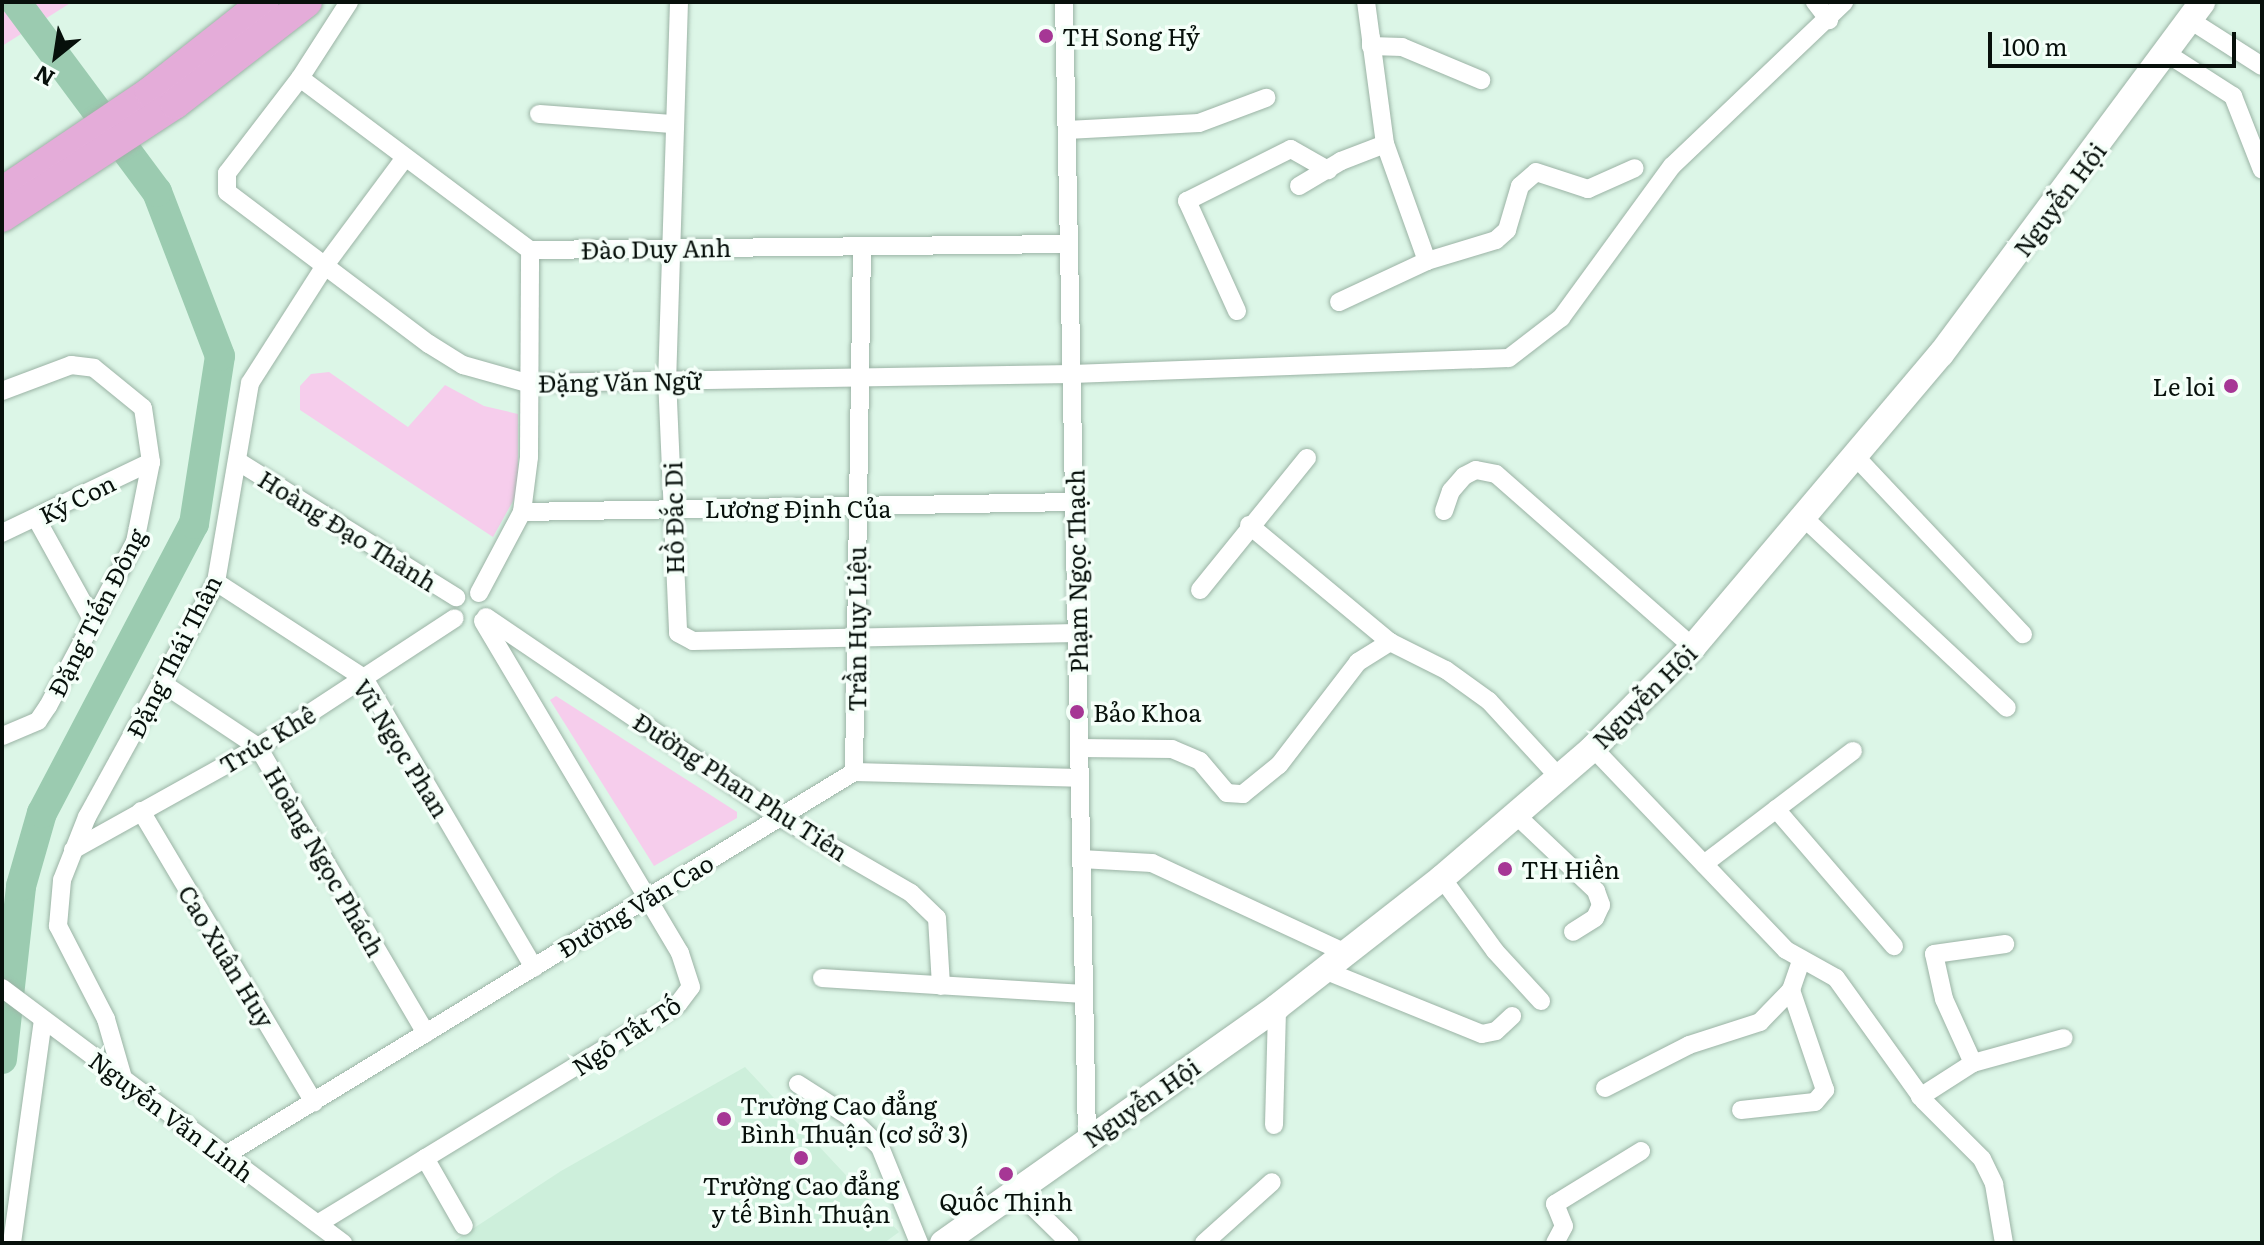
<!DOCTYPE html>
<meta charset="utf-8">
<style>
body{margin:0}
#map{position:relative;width:2264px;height:1245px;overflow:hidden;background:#dcf6e7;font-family:Literata,serif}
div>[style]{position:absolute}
.built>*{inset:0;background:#cdefdb}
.green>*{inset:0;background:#f6cdec}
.river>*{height:30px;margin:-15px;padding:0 15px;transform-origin:15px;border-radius:15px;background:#9bcbb0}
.roads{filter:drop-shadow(0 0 2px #9bb3a5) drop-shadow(0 0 2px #9bb3a5)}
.street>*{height:18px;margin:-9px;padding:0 9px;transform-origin:9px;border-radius:9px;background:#fff}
.secondary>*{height:26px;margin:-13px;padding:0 13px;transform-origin:13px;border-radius:13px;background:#fff}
.primary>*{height:30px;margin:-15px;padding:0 15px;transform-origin:15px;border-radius:15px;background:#e4acd9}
.dots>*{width:22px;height:22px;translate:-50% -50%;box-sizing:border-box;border:4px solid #f5fff9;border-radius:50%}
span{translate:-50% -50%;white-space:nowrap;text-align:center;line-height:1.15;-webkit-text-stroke:7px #f5fff9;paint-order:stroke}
.poi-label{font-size:24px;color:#07100b}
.left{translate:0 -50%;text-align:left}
.right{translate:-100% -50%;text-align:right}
.street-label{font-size:24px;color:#07100b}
.frame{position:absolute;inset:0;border:4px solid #07100b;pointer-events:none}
.north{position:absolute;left:16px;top:16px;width:80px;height:80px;-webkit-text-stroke:6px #f5fff9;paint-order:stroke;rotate:210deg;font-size:22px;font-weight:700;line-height:32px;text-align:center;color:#07100b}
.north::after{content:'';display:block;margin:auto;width:28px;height:36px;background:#07100b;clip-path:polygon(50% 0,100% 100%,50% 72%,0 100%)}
.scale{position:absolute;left:1988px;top:32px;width:248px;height:36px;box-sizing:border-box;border:4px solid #07100b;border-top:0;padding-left:10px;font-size:24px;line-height:28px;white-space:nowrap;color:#07100b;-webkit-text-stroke:6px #f5fff9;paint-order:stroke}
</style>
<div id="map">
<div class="built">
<div style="clip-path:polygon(745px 1067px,899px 1232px,884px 1243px,451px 1243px,561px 1171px)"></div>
</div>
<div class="green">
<div style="clip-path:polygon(2px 2px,72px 2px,2px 46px)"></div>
<div style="clip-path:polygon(329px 372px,408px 427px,445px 385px,484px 406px,518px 414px,518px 492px,493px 537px,300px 410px,300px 386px,311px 374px)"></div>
<div style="clip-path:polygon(556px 696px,737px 812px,737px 818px,654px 866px,550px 700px)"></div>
</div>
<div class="river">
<div style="left:2px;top:1059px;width:174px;rotate:-83.7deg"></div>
<div style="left:21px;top:886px;width:76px;rotate:-74deg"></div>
<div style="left:42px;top:813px;width:327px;rotate:-62.3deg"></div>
<div style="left:194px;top:524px;width:170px;rotate:-81.2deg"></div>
<div style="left:220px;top:356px;width:176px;rotate:-111deg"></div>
<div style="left:157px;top:192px;width:237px;rotate:-126.6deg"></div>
</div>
<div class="roads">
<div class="street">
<div style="left:349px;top:2px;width:90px;rotate:122.8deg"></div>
<div style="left:300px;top:78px;width:120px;rotate:127.5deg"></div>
<div style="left:227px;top:173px;width:19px;rotate:90deg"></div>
<div style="left:227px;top:192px;width:253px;rotate:37deg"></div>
<div style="left:429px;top:344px;width:40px;rotate:32deg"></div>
<div style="left:463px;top:365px;width:66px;rotate:15.7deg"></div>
<div style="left:527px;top:383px;width:545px;rotate:-0.95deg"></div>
<div style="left:1072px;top:374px;width:437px;rotate:-2.1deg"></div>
<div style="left:1509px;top:358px;width:66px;rotate:-37.6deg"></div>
<div style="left:1561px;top:318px;width:188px;rotate:-53.9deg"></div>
<div style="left:1672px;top:166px;width:238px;rotate:-43.6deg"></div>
<div style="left:679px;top:2px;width:376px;rotate:91.8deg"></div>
<div style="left:667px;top:378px;width:255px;rotate:87.5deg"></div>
<div style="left:678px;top:633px;width:17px;rotate:28deg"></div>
<div style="left:693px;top:641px;width:384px;rotate:-1.2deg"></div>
<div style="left:1064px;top:2px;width:1138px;rotate:88.84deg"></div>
<div style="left:1815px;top:2px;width:23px;rotate:52deg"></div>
<div style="left:2190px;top:20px;width:85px;rotate:32.6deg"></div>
<div style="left:1371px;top:38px;width:8px;rotate:90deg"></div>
<div style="left:1371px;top:46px;width:31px;rotate:2deg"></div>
<div style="left:1402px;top:47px;width:86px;rotate:22.7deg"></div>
<div style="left:2166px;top:53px;width:80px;rotate:32.7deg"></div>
<div style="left:2233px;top:96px;width:79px;rotate:68.6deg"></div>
<div style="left:300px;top:78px;width:287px;rotate:36.8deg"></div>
<div style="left:530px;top:250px;width:539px;rotate:-0.64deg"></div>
<div style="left:539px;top:114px;width:134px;rotate:4.3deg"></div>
<div style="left:1067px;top:130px;width:132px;rotate:-3deg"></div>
<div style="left:1199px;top:123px;width:72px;rotate:-20.5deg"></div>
<div style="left:1299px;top:186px;width:49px;rotate:-30.8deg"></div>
<div style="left:1341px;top:161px;width:47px;rotate:-21.1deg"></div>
<div style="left:1427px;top:261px;width:72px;rotate:-16.9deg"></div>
<div style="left:1496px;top:240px;width:15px;rotate:-42deg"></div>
<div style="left:1507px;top:230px;width:46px;rotate:-73.5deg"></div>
<div style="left:1520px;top:186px;width:21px;rotate:-41deg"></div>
<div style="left:1536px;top:172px;width:55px;rotate:18.1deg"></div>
<div style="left:1588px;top:189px;width:51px;rotate:-24.1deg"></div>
<div style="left:1339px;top:302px;width:97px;rotate:-25deg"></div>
<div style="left:1427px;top:261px;width:124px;rotate:-109.7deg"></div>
<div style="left:1385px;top:144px;width:143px;rotate:-97.6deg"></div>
<div style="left:1237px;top:311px;width:121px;rotate:-114.4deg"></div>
<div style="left:1187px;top:201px;width:116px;rotate:-26.6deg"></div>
<div style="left:1291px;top:149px;width:43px;rotate:29.6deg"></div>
<div style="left:2px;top:391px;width:74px;rotate:-20.6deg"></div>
<div style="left:71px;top:365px;width:23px;rotate:7deg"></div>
<div style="left:94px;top:368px;width:63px;rotate:39.2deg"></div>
<div style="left:143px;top:408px;width:55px;rotate:81.6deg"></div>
<div style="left:151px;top:462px;width:82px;rotate:101.3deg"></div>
<div style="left:135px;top:542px;width:186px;rotate:117.9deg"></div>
<div style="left:48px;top:706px;width:18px;rotate:124deg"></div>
<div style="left:38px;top:721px;width:39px;rotate:157deg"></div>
<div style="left:1855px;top:456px;width:245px;rotate:46.7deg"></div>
<div style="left:239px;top:462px;width:256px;rotate:31.9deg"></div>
<div style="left:1444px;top:511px;width:21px;rotate:-71deg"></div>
<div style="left:1451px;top:491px;width:20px;rotate:-49deg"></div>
<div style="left:1464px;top:476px;width:13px;rotate:-27deg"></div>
<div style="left:1476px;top:470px;width:20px;rotate:11deg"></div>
<div style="left:1496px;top:474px;width:262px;rotate:41.3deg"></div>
<div style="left:522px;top:512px;width:552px;rotate:-1.04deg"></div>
<div style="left:1803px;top:517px;width:279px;rotate:43.1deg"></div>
<div style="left:36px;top:518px;width:115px;rotate:61deg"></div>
<div style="left:1249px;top:525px;width:183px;rotate:39.7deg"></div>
<div style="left:2px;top:533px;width:165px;rotate:-25.5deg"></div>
<div style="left:216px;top:582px;width:176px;rotate:33deg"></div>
<div style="left:364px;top:678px;width:336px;rotate:59.6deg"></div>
<div style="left:1200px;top:590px;width:170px;rotate:-51deg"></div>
<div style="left:479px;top:593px;width:92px;rotate:-62deg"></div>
<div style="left:522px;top:512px;width:55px;rotate:-82.7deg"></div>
<div style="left:529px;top:457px;width:207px;rotate:-89.7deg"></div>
<div style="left:486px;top:617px;width:356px;rotate:34.2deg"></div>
<div style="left:780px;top:817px;width:151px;rotate:30.1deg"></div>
<div style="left:911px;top:893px;width:36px;rotate:44deg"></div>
<div style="left:937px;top:918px;width:68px;rotate:86.6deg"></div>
<div style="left:162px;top:683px;width:115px;rotate:33.7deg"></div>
<div style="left:258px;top:747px;width:332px;rotate:59.6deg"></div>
<div style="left:1079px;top:748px;width:93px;rotate:0.6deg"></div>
<div style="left:1172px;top:749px;width:30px;rotate:23deg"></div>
<div style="left:1200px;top:761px;width:42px;rotate:49.8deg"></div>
<div style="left:1227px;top:793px;width:16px;rotate:4deg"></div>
<div style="left:1243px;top:794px;width:46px;rotate:-38.9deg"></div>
<div style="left:1279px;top:765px;width:130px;rotate:-52.5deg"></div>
<div style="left:1358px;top:662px;width:38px;rotate:-32deg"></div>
<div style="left:1390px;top:642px;width:63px;rotate:26.6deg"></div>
<div style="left:1446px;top:670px;width:53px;rotate:35.8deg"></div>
<div style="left:1489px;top:701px;width:103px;rotate:47.4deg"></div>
<div style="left:1593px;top:748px;width:279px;rotate:46.3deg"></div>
<div style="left:1786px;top:950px;width:57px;rotate:29.2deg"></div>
<div style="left:1836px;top:978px;width:151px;rotate:54.4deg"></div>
<div style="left:1924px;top:1101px;width:82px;rotate:45deg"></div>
<div style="left:1982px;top:1159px;width:28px;rotate:64deg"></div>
<div style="left:1994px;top:1184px;width:60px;rotate:80.4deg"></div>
<div style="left:854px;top:772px;width:525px;rotate:-89.13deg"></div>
<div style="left:1776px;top:809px;width:181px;rotate:49.3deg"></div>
<div style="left:141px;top:811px;width:339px;rotate:59.3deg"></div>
<div style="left:1515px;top:814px;width:112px;rotate:43.5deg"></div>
<div style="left:1596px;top:891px;width:15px;rotate:70deg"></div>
<div style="left:1601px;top:905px;width:14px;rotate:115deg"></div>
<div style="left:1595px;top:918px;width:26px;rotate:148deg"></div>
<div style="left:73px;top:850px;width:212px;rotate:-29.1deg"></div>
<div style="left:258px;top:747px;width:235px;rotate:-33.2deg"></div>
<div style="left:1081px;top:859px;width:71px;rotate:3.2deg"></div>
<div style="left:1152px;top:863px;width:214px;rotate:24.9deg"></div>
<div style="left:1704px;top:864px;width:187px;rotate:-37.2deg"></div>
<div style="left:1442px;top:878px;width:90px;rotate:54deg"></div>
<div style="left:1495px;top:951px;width:68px;rotate:47.4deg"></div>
<div style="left:1324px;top:970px;width:170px;rotate:22.1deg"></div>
<div style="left:1482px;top:1034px;width:14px;rotate:-12deg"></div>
<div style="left:1496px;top:1031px;width:22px;rotate:-43deg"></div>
<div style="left:822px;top:978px;width:262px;rotate:3.5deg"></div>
<div style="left:2px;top:988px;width:426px;rotate:36.8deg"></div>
<div style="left:1973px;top:1063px;width:70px;rotate:-114.4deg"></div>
<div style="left:1944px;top:999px;width:46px;rotate:-102.5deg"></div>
<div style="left:1934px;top:954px;width:72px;rotate:-8deg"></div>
<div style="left:123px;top:1078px;width:61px;rotate:-106.1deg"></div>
<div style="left:106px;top:1019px;width:105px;rotate:-117.3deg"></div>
<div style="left:58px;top:926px;width:46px;rotate:-85deg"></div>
<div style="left:62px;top:880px;width:68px;rotate:-68.4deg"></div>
<div style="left:87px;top:817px;width:268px;rotate:-61.2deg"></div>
<div style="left:216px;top:582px;width:202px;rotate:-80.3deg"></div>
<div style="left:250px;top:383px;width:141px;rotate:-57.4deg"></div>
<div style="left:326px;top:264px;width:131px;rotate:-53.4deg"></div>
<div style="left:798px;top:1084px;width:59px;rotate:32.6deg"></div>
<div style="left:848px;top:1116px;width:45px;rotate:44.1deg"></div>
<div style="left:880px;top:1147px;width:104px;rotate:67.9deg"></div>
<div style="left:1605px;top:1088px;width:94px;rotate:-27.1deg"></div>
<div style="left:1689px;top:1045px;width:75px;rotate:-17.9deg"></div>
<div style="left:1760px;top:1022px;width:45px;rotate:-45.9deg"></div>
<div style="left:1920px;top:1097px;width:63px;rotate:-32.7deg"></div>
<div style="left:1973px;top:1063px;width:94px;rotate:-15.4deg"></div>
<div style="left:1741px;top:1110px;width:74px;rotate:-6.2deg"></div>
<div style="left:1815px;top:1102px;width:16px;rotate:-50deg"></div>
<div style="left:1825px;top:1090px;width:106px;rotate:-108.8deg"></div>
<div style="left:1791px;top:990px;width:31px;rotate:-71deg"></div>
<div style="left:1274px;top:1125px;width:118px;rotate:-88.5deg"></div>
<div style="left:224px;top:1156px;width:738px;rotate:-31.36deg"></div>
<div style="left:854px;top:772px;width:225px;rotate:1.5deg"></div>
<div style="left:425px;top:1158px;width:78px;rotate:60.2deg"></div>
<div style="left:1015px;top:1189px;width:77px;rotate:44.5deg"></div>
<div style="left:319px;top:1223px;width:421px;rotate:-31.4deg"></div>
<div style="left:678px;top:1004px;width:21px;rotate:-53deg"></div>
<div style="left:691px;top:987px;width:36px;rotate:-108deg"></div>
<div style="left:680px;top:953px;width:386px;rotate:-120.7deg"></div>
<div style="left:12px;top:1243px;width:226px;rotate:-82.1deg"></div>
<div style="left:1204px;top:1243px;width:91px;rotate:-41.9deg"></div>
<div style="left:1555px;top:1243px;width:19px;rotate:-62deg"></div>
<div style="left:1564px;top:1226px;width:24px;rotate:-112deg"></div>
<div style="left:1555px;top:1204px;width:101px;rotate:-31.6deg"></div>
</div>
<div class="secondary">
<div style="left:943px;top:1243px;width:409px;rotate:-35.2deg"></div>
<div style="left:1277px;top:1007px;width:209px;rotate:-38deg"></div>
<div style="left:1442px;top:878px;width:199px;rotate:-40.7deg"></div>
<div style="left:1593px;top:748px;width:142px;rotate:-45.3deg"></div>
<div style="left:1693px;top:647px;width:384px;rotate:-49.8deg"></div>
<div style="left:1941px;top:354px;width:438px;rotate:-53.4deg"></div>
</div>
<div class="primary">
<div style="left:2px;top:192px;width:179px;rotate:-34deg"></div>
<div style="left:150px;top:92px;width:145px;rotate:-38.3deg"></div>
<div style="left:2px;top:217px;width:207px;rotate:-33.2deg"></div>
<div style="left:175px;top:104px;width:167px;rotate:-37.7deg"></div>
</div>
</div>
<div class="dots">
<div style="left:1046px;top:36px;background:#a63795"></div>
<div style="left:2231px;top:386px;background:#a63795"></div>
<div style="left:1077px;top:712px;background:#a63795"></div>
<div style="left:1505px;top:869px;background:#a63795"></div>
<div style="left:724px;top:1119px;background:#a63795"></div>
<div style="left:801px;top:1158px;background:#a63795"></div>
<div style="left:1006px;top:1174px;background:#a63795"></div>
</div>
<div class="poi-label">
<span class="left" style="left:1062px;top:36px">TH Song Hỷ</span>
<span class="right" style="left:2215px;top:386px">Le loi</span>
<span class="left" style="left:1093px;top:712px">Bảo Khoa</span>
<span class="left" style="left:1521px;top:869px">TH Hiền</span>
<span class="left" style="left:740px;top:1119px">Trường Cao đẳng<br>Bình Thuận (cơ sở 3)</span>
<span style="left:801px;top:1199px">Trường Cao đẳng<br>y tế Bình Thuận</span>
<span style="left:1006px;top:1201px">Quốc Thịnh</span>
</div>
<div class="street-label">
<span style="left:2059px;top:199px;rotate:-53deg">Nguyễn Hội</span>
<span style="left:656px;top:248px;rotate:-1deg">Đào Duy Anh</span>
<span style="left:620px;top:381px;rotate:-1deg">Đặng Văn Ngữ</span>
<span style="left:77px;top:498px;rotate:-26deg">Ký Con</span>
<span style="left:798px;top:508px">Lương Định Của</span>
<span style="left:673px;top:518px;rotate:-91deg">Hồ Đắc Di</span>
<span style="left:348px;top:530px;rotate:32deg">Hoàng Đạo Thành</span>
<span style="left:1076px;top:571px;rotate:-91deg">Phạm Ngọc Thạch</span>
<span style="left:96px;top:612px;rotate:-63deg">Đặng Tiến Đông</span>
<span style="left:856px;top:629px;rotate:-90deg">Trần Huy Liệu</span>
<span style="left:173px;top:656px;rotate:-63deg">Đặng Thái Thân</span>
<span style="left:1644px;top:696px;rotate:-45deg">Nguyễn Hội</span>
<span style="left:267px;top:739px;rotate:-31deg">Trúc Khê</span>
<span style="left:402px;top:748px;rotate:58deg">Vũ Ngọc Phan</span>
<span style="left:741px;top:786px;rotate:33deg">Đường Phan Phu Tiên</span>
<span style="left:325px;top:861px;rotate:60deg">Hoàng Ngọc Phách</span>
<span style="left:635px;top:905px;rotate:-31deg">Đường Văn Cao</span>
<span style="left:227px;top:956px;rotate:59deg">Cao Xuân Huy</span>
<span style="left:626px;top:1035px;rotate:-33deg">Ngô Tất Tố</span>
<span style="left:1141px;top:1102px;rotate:-35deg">Nguyễn Hội</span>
<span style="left:172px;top:1116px;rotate:37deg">Nguyễn Văn Linh</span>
</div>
<div class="frame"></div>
<div class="north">N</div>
<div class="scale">100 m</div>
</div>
